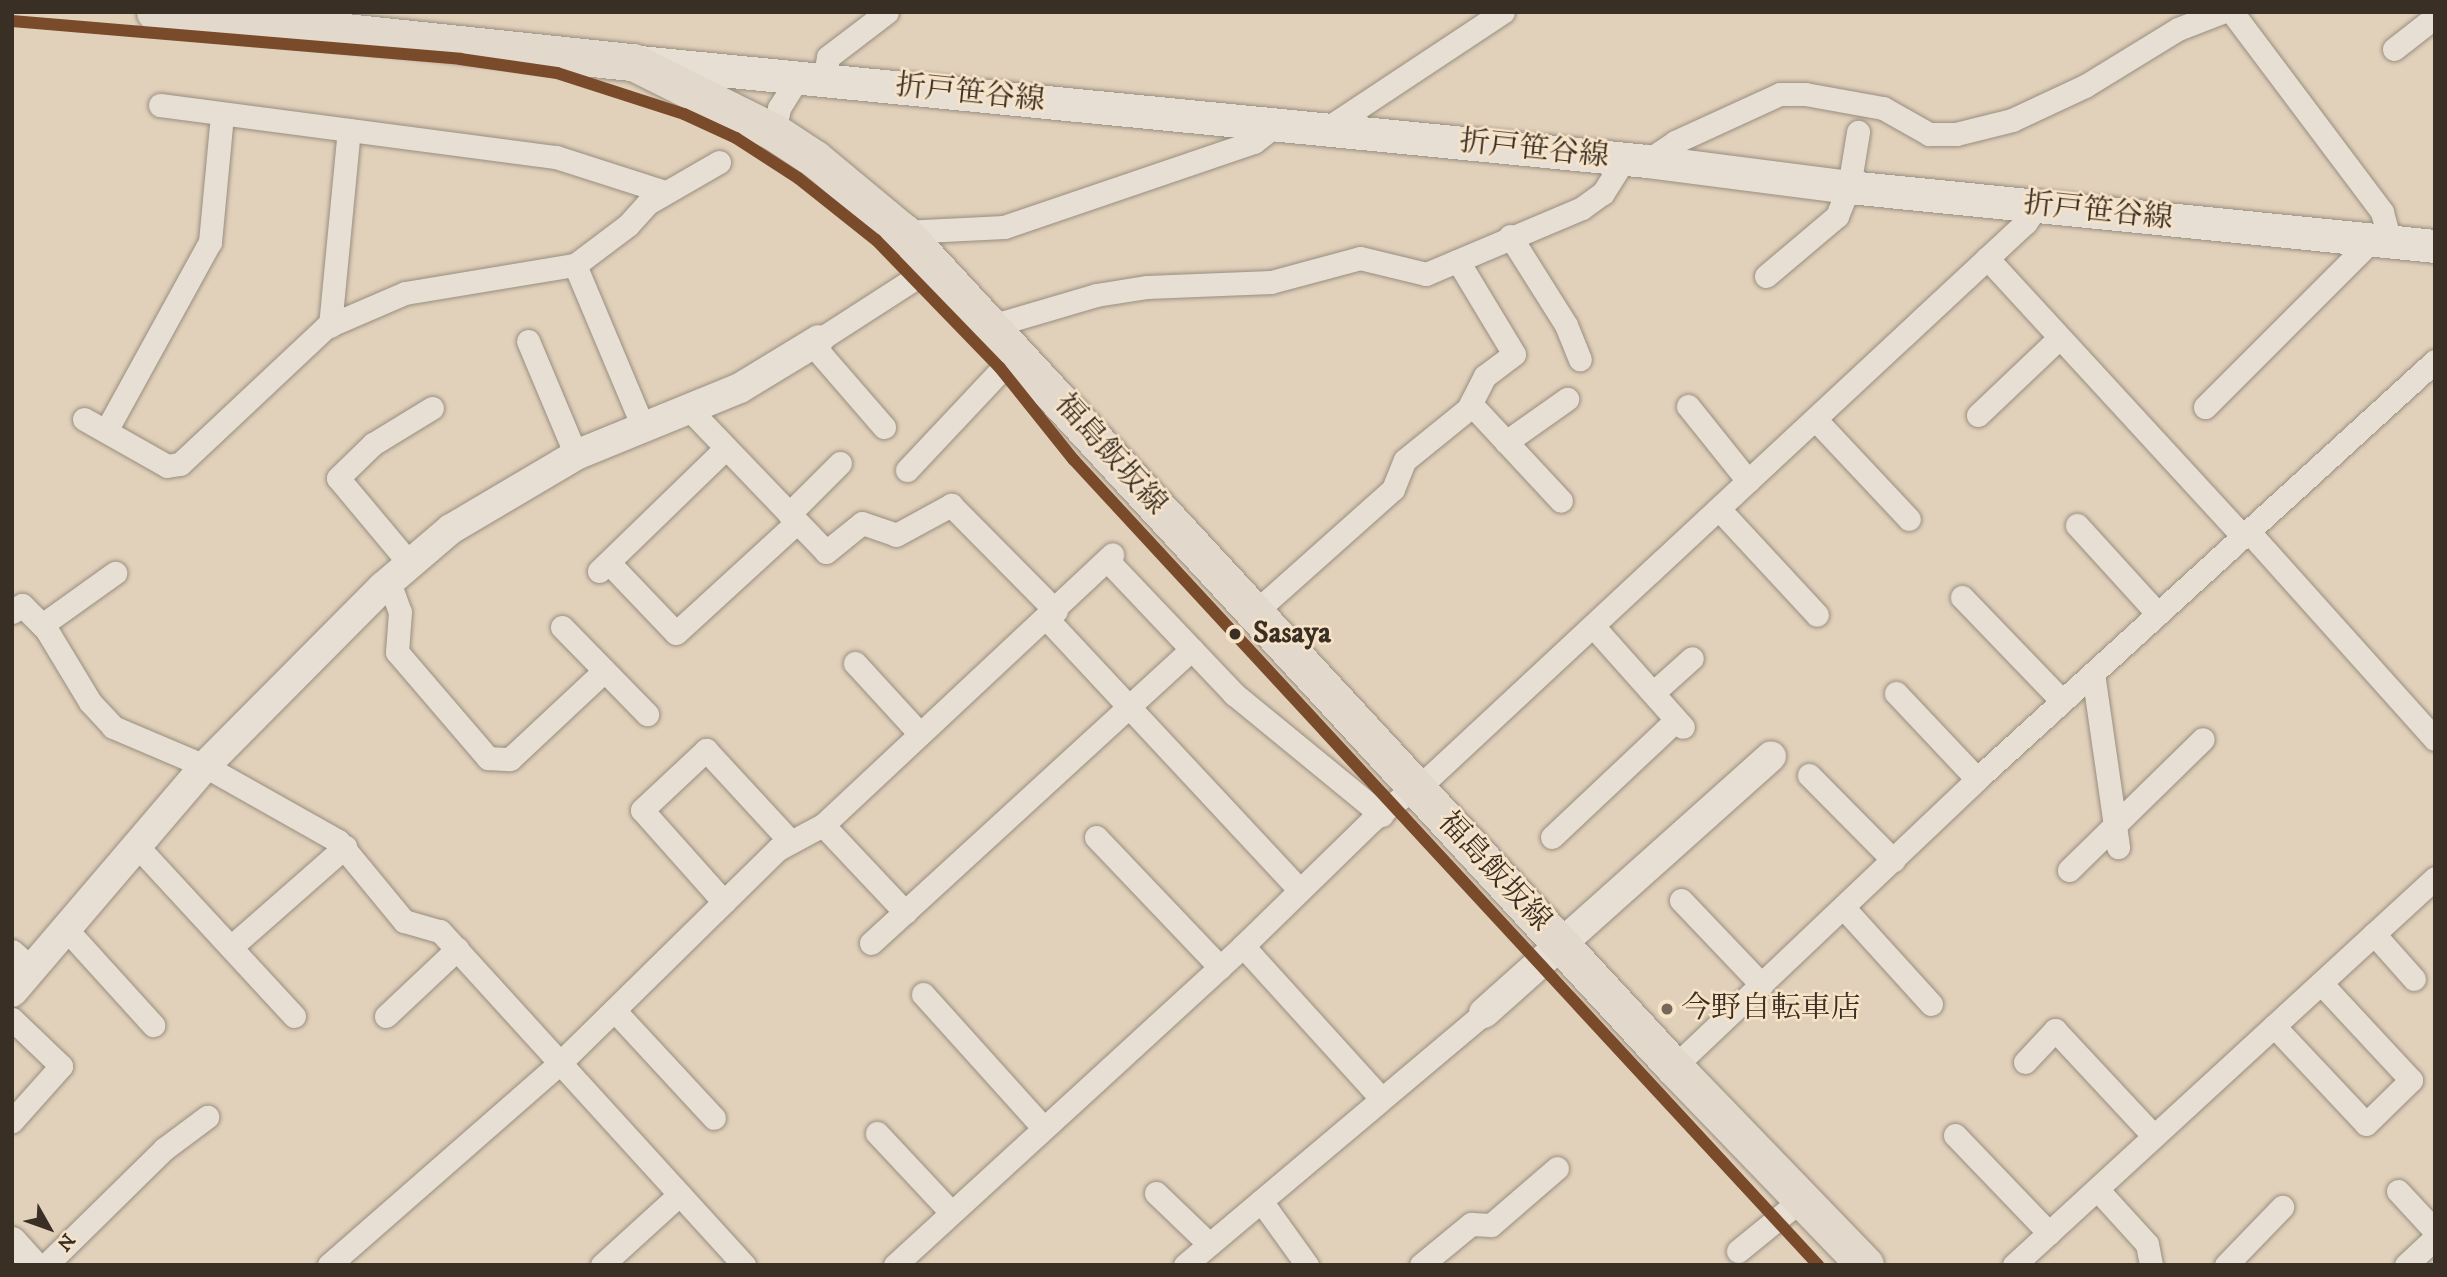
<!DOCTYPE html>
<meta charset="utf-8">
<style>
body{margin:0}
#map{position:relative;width:2447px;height:1277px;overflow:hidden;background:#e2d1ba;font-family:"IM FELL DW Pica","Noto Serif JP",serif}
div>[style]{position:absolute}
.roads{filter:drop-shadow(0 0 2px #988e80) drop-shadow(0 0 2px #988e80)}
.minor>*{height:23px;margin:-11.5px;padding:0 11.5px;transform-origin:11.5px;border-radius:11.5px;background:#e7dfd3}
.tertiary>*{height:30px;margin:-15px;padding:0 15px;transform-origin:15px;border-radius:15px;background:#e7dfd3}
.secondary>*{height:33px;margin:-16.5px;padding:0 16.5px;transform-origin:16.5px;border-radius:16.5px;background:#e7dfd3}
.primary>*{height:37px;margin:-18.5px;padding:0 18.5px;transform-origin:18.5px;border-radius:18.5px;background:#e2d9cc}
.rail-1>*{height:12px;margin:-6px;padding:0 6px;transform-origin:6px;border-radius:6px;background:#7a4b2a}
.dots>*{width:19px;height:19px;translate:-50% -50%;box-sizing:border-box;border:4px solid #f7e3c8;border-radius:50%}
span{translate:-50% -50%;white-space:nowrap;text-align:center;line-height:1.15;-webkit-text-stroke:5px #f7e3c8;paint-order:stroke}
.street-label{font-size:30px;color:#392f25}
.stop-label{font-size:30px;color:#392f25;font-weight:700}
.left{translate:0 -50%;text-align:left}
.poi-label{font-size:30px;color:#392f25}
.frame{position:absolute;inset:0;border:14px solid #392f25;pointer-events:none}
.north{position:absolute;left:14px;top:1193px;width:70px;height:70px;-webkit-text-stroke:5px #f7e3c8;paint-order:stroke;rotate:130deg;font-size:19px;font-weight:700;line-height:28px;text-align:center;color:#392f25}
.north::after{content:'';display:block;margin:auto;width:24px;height:32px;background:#392f25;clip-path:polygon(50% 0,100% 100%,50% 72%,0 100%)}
</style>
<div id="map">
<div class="roads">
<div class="minor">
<div style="left:2232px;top:12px;width:250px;rotate:53.1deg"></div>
<div style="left:2382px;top:212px;width:31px;rotate:75deg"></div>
<div style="left:2394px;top:49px;width:52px;rotate:-38deg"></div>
<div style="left:824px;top:80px;width:23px;rotate:-80deg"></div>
<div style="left:828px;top:57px;width:74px;rotate:-37.3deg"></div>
<div style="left:160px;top:105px;width:399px;rotate:7.5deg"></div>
<div style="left:556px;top:157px;width:114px;rotate:17.8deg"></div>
<div style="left:1326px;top:129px;width:212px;rotate:-33.5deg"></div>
<div style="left:774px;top:132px;width:25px;rotate:-78deg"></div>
<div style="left:779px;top:108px;width:36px;rotate:-58deg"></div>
<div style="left:1647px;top:161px;width:34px;rotate:-34deg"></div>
<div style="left:1675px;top:142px;width:115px;rotate:-24.6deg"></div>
<div style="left:1780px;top:94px;width:25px"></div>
<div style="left:1805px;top:94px;width:79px;rotate:10.2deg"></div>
<div style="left:1883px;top:108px;width:53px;rotate:29.5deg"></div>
<div style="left:1929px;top:134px;width:27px"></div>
<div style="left:1956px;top:134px;width:58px;rotate:-14deg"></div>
<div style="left:2012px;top:120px;width:81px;rotate:-25deg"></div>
<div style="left:2085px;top:86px;width:109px;rotate:-31.5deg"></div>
<div style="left:2178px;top:29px;width:47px;rotate:-21.1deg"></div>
<div style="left:903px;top:232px;width:101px;rotate:-2.8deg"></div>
<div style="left:1004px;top:227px;width:264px;rotate:-18.8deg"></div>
<div style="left:1254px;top:142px;width:29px;rotate:-38deg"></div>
<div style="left:1510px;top:236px;width:105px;rotate:57.8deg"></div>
<div style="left:1566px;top:325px;width:37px;rotate:68deg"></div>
<div style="left:1987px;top:258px;width:379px;rotate:47.4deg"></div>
<div style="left:575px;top:265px;width:178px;rotate:67.2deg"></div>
<div style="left:1766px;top:276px;width:93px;rotate:-40.2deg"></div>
<div style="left:1837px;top:216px;width:31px;rotate:-68deg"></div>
<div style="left:1849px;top:187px;width:56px;rotate:-80.7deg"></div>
<div style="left:330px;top:326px;width:197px;rotate:-84.5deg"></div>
<div style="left:991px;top:326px;width:109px;rotate:-16.4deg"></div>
<div style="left:1096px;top:295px;width:52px;rotate:-8.9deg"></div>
<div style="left:1147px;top:287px;width:124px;rotate:-2.3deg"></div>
<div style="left:1271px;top:282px;width:92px;rotate:-15.1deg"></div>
<div style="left:1360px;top:258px;width:68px;rotate:13.6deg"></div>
<div style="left:1426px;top:274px;width:169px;rotate:-22.9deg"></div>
<div style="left:1582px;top:208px;width:26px;rotate:-36deg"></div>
<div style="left:1603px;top:193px;width:40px;rotate:-58deg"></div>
<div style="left:819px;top:340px;width:137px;rotate:-32.8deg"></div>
<div style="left:528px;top:341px;width:124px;rotate:67.2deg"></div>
<div style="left:812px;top:344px;width:110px;rotate:49.1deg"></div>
<div style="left:1471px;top:404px;width:132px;rotate:47.1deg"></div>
<div style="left:1688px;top:406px;width:96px;rotate:51.3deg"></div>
<div style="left:2205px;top:407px;width:235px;rotate:-45deg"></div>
<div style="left:691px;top:411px;width:195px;rotate:46.2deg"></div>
<div style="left:826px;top:552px;width:46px;rotate:-38.9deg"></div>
<div style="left:862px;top:523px;width:36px;rotate:19deg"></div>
<div style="left:896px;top:535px;width:63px;rotate:-28.6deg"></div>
<div style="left:951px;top:505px;width:149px;rotate:45.3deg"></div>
<div style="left:1978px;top:415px;width:110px;rotate:-43.5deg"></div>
<div style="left:84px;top:419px;width:95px;rotate:29.5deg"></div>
<div style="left:167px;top:466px;width:13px;rotate:-9deg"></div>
<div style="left:180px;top:464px;width:200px;rotate:-43.2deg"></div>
<div style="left:326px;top:327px;width:86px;rotate:-23.3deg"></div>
<div style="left:405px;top:293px;width:172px;rotate:-9.4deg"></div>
<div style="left:575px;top:265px;width:66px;rotate:-37deg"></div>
<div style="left:628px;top:225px;width:30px;rotate:-48deg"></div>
<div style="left:648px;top:203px;width:82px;rotate:-30deg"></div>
<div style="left:1815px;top:419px;width:137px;rotate:46.8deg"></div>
<div style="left:106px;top:431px;width:216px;rotate:-61.2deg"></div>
<div style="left:210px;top:242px;width:128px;rotate:-84.6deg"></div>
<div style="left:1506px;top:442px;width:75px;rotate:-35.2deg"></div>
<div style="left:907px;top:470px;width:161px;rotate:-46.8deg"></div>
<div style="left:1719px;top:509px;width:144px;rotate:47.2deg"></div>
<div style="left:789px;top:514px;width:72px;rotate:-45deg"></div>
<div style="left:2077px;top:525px;width:120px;rotate:47.7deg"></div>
<div style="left:2249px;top:532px;width:278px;rotate:48.1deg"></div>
<div style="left:1107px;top:560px;width:185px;rotate:46.5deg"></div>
<div style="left:1234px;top:694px;width:191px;rotate:39.3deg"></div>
<div style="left:410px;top:564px;width:112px;rotate:-129.9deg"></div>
<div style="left:338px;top:478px;width:49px;rotate:-44.2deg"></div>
<div style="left:373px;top:444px;width:69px;rotate:-31.4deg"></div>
<div style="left:610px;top:564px;width:95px;rotate:46.3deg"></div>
<div style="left:676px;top:633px;width:164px;rotate:-42.5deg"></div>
<div style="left:599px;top:571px;width:177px;rotate:-44.1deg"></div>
<div style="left:389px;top:582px;width:32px;rotate:70deg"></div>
<div style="left:400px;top:612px;width:40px;rotate:94.3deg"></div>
<div style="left:397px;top:652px;width:140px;rotate:49.4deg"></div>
<div style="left:488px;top:758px;width:22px;rotate:3deg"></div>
<div style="left:510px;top:759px;width:129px;rotate:-43.1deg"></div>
<div style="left:1962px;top:597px;width:144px;rotate:46.1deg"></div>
<div style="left:12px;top:612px;width:12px;rotate:-35deg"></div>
<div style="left:22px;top:605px;width:34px;rotate:45deg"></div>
<div style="left:46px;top:629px;width:85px;rotate:58.9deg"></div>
<div style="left:90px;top:702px;width:34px;rotate:47deg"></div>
<div style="left:113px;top:727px;width:100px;rotate:23deg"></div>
<div style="left:205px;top:766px;width:153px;rotate:29.4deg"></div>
<div style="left:338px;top:841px;width:104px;rotate:50.5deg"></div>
<div style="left:404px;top:921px;width:37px;rotate:16deg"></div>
<div style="left:440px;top:931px;width:452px;rotate:47.7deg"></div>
<div style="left:1254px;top:613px;width:186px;rotate:-41.7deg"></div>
<div style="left:1393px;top:489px;width:31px;rotate:-68deg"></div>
<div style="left:1405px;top:460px;width:81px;rotate:-39deg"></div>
<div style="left:1468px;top:409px;width:37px;rotate:-63deg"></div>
<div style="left:1485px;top:376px;width:36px;rotate:-37deg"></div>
<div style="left:1514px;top:354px;width:109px;rotate:-121.1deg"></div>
<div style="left:1048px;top:620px;width:369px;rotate:47deg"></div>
<div style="left:42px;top:625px;width:90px;rotate:-35.5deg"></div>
<div style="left:1593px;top:626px;width:135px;rotate:48.3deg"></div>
<div style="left:562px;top:627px;width:122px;rotate:45.7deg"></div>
<div style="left:855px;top:663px;width:96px;rotate:47.5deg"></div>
<div style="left:2093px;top:673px;width:176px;rotate:81.8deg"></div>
<div style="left:1653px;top:693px;width:52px;rotate:-41.9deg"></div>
<div style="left:1896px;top:693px;width:118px;rotate:46.7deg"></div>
<div style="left:1809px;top:775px;width:120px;rotate:45.3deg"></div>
<div style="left:1417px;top:789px;width:832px;rotate:-42.95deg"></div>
<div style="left:2026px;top:222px;width:19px;rotate:-55deg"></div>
<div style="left:823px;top:825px;width:120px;rotate:46.7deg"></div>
<div style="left:1096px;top:837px;width:180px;rotate:46.4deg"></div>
<div style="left:1552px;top:837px;width:170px;rotate:-43.3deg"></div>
<div style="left:138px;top:847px;width:230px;rotate:47.3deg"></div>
<div style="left:2069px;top:870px;width:187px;rotate:-44.4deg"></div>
<div style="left:1681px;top:900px;width:117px;rotate:46.4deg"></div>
<div style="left:724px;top:902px;width:123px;rotate:-131.7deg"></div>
<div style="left:642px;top:810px;width:88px;rotate:-43.2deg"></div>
<div style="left:706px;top:750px;width:125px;rotate:47.3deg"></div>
<div style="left:1843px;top:907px;width:131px;rotate:47.8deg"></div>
<div style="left:66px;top:929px;width:130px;rotate:47.8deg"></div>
<div style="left:2374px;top:934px;width:60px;rotate:48.4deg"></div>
<div style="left:871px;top:943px;width:435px;rotate:-42.5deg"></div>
<div style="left:1243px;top:946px;width:205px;rotate:47.8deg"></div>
<div style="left:231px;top:947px;width:152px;rotate:-41.3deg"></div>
<div style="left:12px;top:951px;width:27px;rotate:42deg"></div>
<div style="left:923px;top:994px;width:178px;rotate:48deg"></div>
<div style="left:614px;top:1010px;width:147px;rotate:47.2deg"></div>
<div style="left:386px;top:1016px;width:98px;rotate:-43.3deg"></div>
<div style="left:12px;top:1019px;width:68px;rotate:43.8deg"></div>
<div style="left:61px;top:1066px;width:74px;rotate:131.7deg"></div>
<div style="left:2274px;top:1026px;width:134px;rotate:46.8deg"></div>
<div style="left:2366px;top:1124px;width:63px;rotate:-44.4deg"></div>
<div style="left:2411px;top:1080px;width:132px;rotate:-132.9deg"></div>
<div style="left:2025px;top:1062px;width:44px;rotate:-46.8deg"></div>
<div style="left:2055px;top:1030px;width:145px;rotate:47deg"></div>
<div style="left:1674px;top:1067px;width:418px;rotate:-43.5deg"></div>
<div style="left:1977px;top:779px;width:620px;rotate:-42.39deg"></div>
<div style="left:877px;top:1133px;width:107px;rotate:46.9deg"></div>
<div style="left:1955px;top:1135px;width:136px;rotate:46.2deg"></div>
<div style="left:2097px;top:1189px;width:74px;rotate:47.7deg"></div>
<div style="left:2147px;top:1244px;width:21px;rotate:79deg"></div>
<div style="left:2398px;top:1191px;width:54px;rotate:47.2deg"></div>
<div style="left:1156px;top:1193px;width:74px;rotate:43.9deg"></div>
<div style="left:1261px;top:1201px;width:79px;rotate:54.3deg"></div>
<div style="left:1738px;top:1251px;width:82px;rotate:-39.1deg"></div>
<div style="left:46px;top:1265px;width:165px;rotate:-44.5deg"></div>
<div style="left:164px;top:1149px;width:54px;rotate:-36.7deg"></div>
<div style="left:329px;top:1265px;width:307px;rotate:-41.2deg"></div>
<div style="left:560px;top:1063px;width:305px;rotate:-44.5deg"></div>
<div style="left:778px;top:849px;width:51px;rotate:-28.1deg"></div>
<div style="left:823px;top:825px;width:396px;rotate:-43.1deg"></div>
<div style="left:602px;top:1265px;width:105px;rotate:-42.3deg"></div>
<div style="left:895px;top:1265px;width:472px;rotate:-42.5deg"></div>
<div style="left:1243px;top:946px;width:179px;rotate:-44.3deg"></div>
<div style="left:1371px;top:821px;width:56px;rotate:-37.7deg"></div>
<div style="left:1185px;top:1265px;width:391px;rotate:-40.1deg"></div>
<div style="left:1421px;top:1265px;width:65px;rotate:-39.4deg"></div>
<div style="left:1471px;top:1224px;width:20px;rotate:3deg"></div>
<div style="left:1491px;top:1225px;width:87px;rotate:-40.8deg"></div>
<div style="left:2014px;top:1265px;width:572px;rotate:-42.59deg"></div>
<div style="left:2226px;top:1265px;width:81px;rotate:-46deg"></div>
<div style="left:2406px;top:1265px;width:40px;rotate:-43deg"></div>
</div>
<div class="tertiary">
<div style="left:12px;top:992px;width:297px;rotate:-49.5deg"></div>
<div style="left:205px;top:766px;width:252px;rotate:-45.2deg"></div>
<div style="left:383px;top:587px;width:89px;rotate:-40.5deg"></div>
<div style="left:451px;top:529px;width:145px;rotate:-30.6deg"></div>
<div style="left:576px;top:455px;width:177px;rotate:-22.2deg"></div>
<div style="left:740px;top:388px;width:92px;rotate:-31.3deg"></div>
<div style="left:1484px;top:1013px;width:385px;rotate:-41.8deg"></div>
<div style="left:12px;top:1242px;width:31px;rotate:48deg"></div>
</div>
<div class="secondary">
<div style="left:639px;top:62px;width:1013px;rotate:5.61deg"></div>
<div style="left:1647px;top:161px;width:204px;rotate:7.3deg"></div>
<div style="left:1849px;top:187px;width:589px;rotate:5.75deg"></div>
</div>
<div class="primary">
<div style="left:155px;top:12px;width:481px;rotate:6deg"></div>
<div style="left:633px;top:62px;width:157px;rotate:26.4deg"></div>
<div style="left:774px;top:132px;width:49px;rotate:33.4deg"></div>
<div style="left:815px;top:159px;width:114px;rotate:39.7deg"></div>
<div style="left:903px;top:232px;width:1137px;rotate:47.28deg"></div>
<div style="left:1674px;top:1067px;width:275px;rotate:46deg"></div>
</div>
</div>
<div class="rail-1">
<div style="left:12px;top:21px;width:450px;rotate:4.8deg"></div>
<div style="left:460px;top:59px;width:98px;rotate:8.2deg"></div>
<div style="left:557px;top:73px;width:133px;rotate:17.9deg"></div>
<div style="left:684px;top:114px;width:57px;rotate:24.8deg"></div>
<div style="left:736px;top:138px;width:74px;rotate:32.8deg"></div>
<div style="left:798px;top:178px;width:100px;rotate:38.5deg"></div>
<div style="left:876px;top:240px;width:178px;rotate:45.9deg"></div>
<div style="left:1000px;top:368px;width:117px;rotate:51.3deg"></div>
<div style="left:1073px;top:459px;width:1098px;rotate:47.25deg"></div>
</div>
<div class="dots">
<div style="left:1235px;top:634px;background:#392f25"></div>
<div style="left:1667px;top:1009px;background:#746859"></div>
</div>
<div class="street-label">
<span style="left:970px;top:94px;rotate:6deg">折戸笹谷線</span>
<span style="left:1534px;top:150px;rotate:6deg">折戸笹谷線</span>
<span style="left:2098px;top:212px;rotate:6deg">折戸笹谷線</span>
<span style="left:1110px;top:455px;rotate:48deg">福島飯坂線</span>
<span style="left:1494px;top:872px;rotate:47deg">福島飯坂線</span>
</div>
<div class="stop-label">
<span class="left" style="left:1253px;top:634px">Sasaya</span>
</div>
<div class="poi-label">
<span class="left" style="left:1681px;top:1009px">今野自転車店</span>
</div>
<div class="frame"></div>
<div class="north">N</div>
</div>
